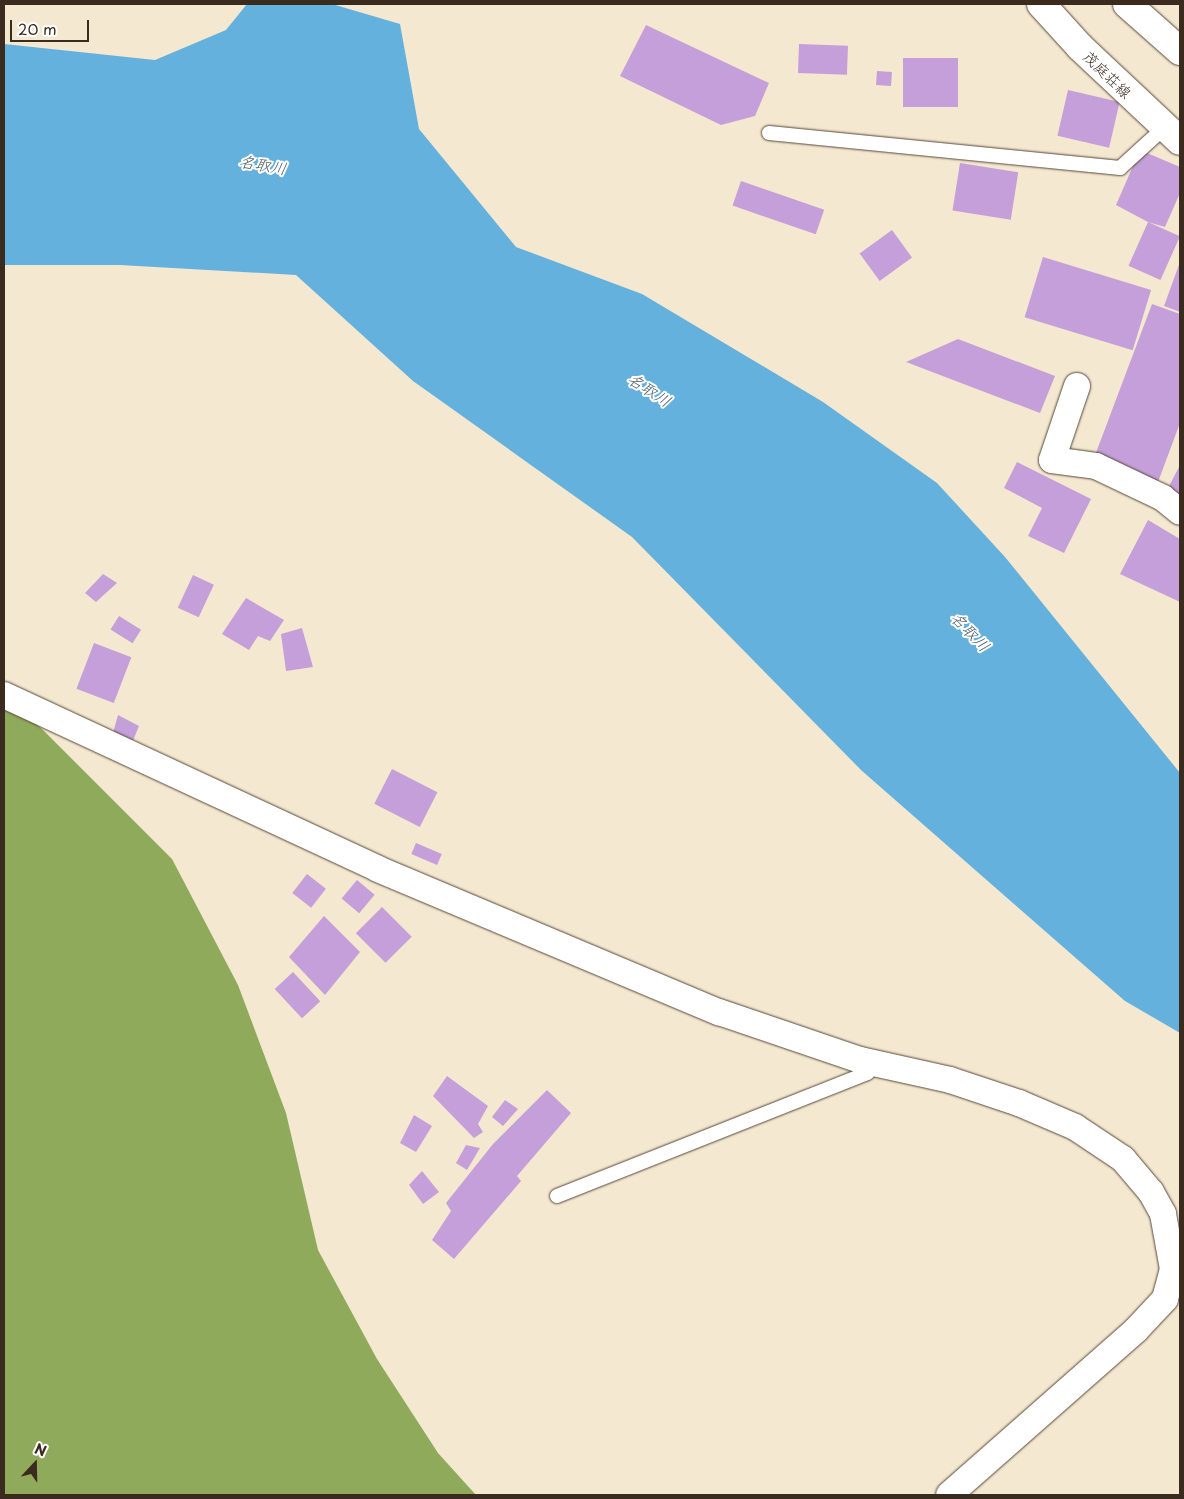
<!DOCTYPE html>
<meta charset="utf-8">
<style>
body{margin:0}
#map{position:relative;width:1184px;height:1499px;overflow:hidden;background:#f4e8d0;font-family:"Playpen Sans","Klee One",sans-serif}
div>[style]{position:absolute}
.forest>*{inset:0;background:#90aa5c}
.water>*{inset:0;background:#64b1dd}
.building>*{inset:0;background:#c59fd9;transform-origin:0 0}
.roads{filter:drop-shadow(0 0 1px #574639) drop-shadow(0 0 1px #574639)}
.lane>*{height:14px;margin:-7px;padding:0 7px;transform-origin:7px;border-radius:7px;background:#fff}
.street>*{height:26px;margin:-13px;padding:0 13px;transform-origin:13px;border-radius:13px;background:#fff}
.secondary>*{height:28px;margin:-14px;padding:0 14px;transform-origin:14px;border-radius:14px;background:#fff}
.highway>*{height:28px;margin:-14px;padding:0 14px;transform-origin:14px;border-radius:14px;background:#fff}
span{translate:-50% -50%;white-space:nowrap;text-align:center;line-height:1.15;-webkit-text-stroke:4px #fff;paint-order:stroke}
.street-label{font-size:15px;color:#3b2a1e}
.water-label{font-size:16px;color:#4b606a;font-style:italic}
.frame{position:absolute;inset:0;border:5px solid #3b2a1e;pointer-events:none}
.north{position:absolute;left:10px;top:1439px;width:50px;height:50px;-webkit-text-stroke:4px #fff;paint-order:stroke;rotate:21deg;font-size:14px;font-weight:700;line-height:20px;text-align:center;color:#3b2a1e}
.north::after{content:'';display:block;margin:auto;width:18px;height:22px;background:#3b2a1e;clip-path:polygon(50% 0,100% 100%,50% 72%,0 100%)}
.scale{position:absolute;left:10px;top:20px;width:79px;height:22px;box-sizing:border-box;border:2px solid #3b2a1e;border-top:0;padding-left:6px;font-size:15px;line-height:18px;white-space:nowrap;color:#3b2a1e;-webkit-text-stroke:4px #fff;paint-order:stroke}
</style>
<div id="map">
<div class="forest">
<div style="clip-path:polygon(4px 701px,41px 728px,172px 859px,238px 985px,286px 1113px,318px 1250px,377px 1359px,438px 1453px,476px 1495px,4px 1495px)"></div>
</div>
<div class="water">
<div style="clip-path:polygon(247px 4px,332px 4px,400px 24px,419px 129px,516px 247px,642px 294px,823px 402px,937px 483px,1005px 557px,1180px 773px,1180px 1033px,1125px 1001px,861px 770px,632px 537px,413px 381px,296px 275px,120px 265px,4px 265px,4px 44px,155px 60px,226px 30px)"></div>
</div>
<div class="building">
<div style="clip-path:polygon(646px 25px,769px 83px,755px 116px,721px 125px,620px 76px)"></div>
<div style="left:799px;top:44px;width:49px;height:29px;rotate:2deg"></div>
<div style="left:903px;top:58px;width:55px;height:49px"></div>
<div style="left:877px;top:71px;width:15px;height:14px;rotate:4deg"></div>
<div style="left:1068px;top:90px;width:53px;height:47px;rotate:13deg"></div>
<div style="clip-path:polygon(1140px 150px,1180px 167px,1180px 193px,1165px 227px,1148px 222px,1116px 205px)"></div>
<div style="left:960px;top:163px;width:59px;height:48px;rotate:9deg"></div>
<div style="left:741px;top:181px;width:88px;height:26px;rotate:19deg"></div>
<div style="left:1148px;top:222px;width:35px;height:48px;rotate:24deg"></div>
<div style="left:892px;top:230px;width:34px;height:40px;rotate:54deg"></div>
<div style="left:1043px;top:257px;width:113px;height:63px;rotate:17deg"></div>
<div style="clip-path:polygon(1180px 262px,1180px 312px,1164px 306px)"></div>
<div style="clip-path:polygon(1152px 304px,1180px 314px,1180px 423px,1158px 482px,1094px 458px)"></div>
<div style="clip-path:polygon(958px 339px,1055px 376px,1040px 413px,906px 362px)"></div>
<div style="clip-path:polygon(1017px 462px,1091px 499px,1064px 553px,1028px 536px,1042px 508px,1004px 488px)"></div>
<div style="clip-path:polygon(1180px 465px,1180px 508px,1163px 498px)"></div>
<div style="clip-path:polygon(1148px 520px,1180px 539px,1180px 602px,1120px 574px)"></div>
<div style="clip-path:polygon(103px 574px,117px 583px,96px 602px,85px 593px)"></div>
<div style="left:193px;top:575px;width:23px;height:36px;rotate:25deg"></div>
<div style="clip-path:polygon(246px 598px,284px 620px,270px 641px,258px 636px,249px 650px,222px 634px)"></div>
<div style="left:119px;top:616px;width:26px;height:16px;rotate:32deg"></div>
<div style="clip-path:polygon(302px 628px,313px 667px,286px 671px,281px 634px)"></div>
<div style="left:94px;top:643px;width:40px;height:49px;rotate:21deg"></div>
<div style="clip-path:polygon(118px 715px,139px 726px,132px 743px,113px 733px)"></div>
<div style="left:392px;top:769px;width:51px;height:39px;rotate:27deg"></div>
<div style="left:416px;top:843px;width:28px;height:12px;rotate:23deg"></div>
<div style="left:307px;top:874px;width:24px;height:24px;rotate:38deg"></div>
<div style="left:357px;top:880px;width:23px;height:24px;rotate:40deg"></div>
<div style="left:382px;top:907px;width:42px;height:37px;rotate:45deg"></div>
<div style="clip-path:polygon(324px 916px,360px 952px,325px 995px,289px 957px)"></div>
<div style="left:293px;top:972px;width:40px;height:25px;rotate:47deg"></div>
<div style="clip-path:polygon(447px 1076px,488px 1106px,478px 1124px,483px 1132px,474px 1138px,433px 1096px)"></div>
<div style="clip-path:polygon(547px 1090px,571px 1113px,517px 1176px,521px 1181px,454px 1259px,432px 1240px,451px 1211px,446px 1203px,493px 1144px)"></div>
<div style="clip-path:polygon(505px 1100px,518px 1109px,503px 1126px,492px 1117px)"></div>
<div style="clip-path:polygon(414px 1115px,432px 1126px,416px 1152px,400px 1143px)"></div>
<div style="clip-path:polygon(466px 1145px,480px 1148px,467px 1170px,456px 1163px)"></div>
<div style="clip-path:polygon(422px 1171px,439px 1192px,423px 1204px,409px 1185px)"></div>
</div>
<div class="roads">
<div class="lane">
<div style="left:769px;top:133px;width:353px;rotate:5.7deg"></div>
<div style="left:1120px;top:168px;width:59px;rotate:-42.3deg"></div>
<div style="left:557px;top:1196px;width:334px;rotate:-21.6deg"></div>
<div style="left:867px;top:1073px;width:13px;rotate:-45deg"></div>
</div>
<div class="street">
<div style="left:1077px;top:386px;width:78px;rotate:108.7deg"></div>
<div style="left:1052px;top:460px;width:44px;rotate:7.8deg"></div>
<div style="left:1096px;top:466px;width:74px;rotate:25.5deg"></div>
<div style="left:1163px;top:498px;width:22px;rotate:39deg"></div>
<div style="left:4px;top:695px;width:412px;rotate:24.9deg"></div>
<div style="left:378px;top:869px;width:370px;rotate:22.8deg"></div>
<div style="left:719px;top:1012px;width:149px;rotate:18.8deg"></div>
<div style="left:860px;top:1060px;width:92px;rotate:12.5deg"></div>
<div style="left:950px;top:1080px;width:73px;rotate:18.4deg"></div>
<div style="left:1019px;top:1103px;width:61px;rotate:23.2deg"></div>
<div style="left:1075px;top:1127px;width:58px;rotate:33.7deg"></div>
<div style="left:1123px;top:1159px;width:43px;rotate:49.7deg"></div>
<div style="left:1151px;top:1192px;width:25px;rotate:61deg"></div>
<div style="left:1163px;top:1214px;width:56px;rotate:79.7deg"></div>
<div style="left:1173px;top:1269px;width:31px;rotate:105deg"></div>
<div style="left:1165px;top:1299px;width:42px;rotate:133.1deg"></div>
<div style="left:1136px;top:1330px;width:249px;rotate:138.6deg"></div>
</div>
<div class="secondary">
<div style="left:1041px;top:4px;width:58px;rotate:47.8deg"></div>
<div style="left:1080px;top:47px;width:137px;rotate:43.2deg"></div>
</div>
<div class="highway">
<div style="left:1127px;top:4px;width:71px;rotate:41.6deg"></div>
</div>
</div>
<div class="street-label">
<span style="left:1108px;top:74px;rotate:44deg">茂庭荘線</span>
</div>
<div class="water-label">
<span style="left:263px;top:164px;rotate:10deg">名取川</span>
<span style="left:650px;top:389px;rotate:33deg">名取川</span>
<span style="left:971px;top:631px;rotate:46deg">名取川</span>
</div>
<div class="frame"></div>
<div class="north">N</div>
<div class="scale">20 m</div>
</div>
